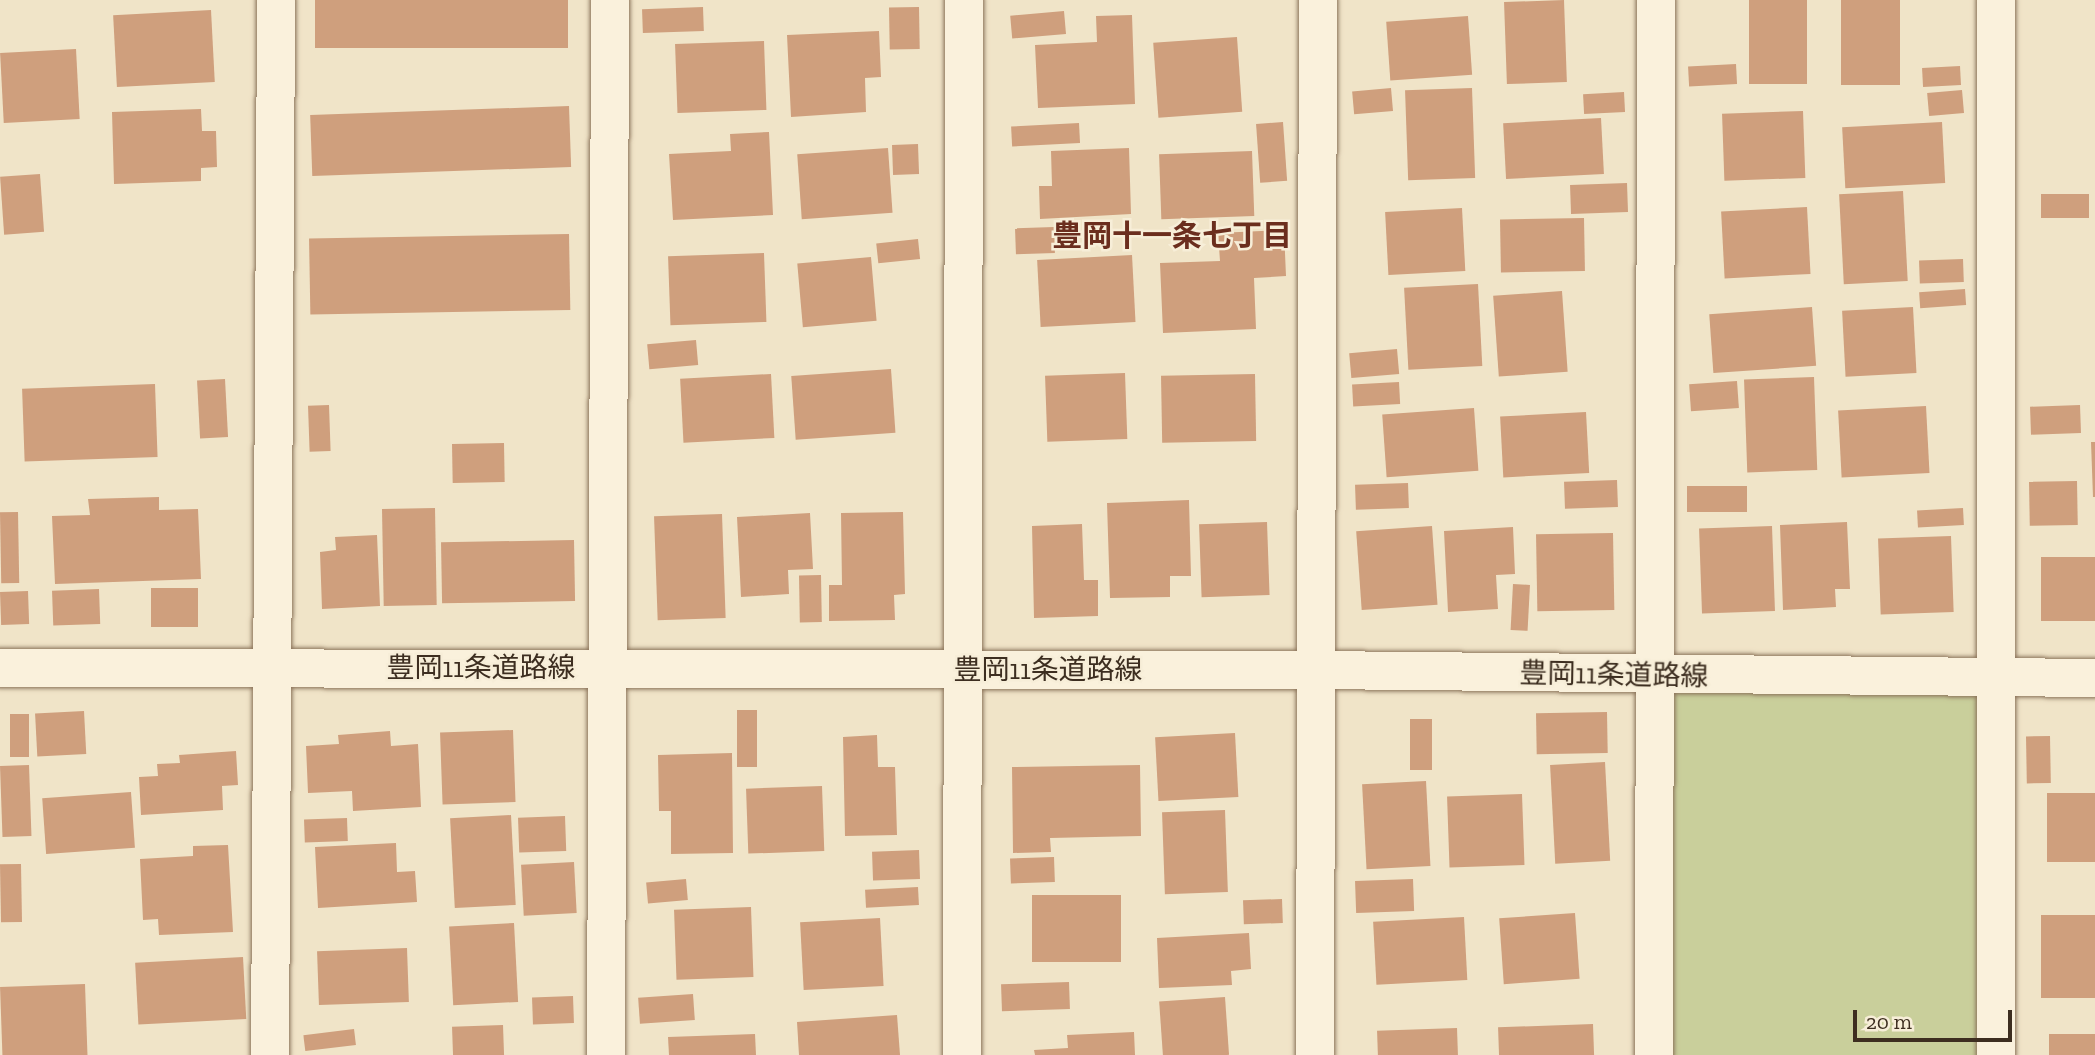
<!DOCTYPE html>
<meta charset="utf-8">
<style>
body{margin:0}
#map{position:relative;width:2095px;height:1055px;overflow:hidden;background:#f0e4c8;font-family:"Zilla Slab","Noto Sans JP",serif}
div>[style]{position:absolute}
.green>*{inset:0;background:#c9cf9b;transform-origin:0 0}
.building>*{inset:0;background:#cf9f7d;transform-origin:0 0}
.roads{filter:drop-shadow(0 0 2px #8d765c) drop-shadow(0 0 2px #8d765c)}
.minor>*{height:38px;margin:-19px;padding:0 19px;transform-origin:19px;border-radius:19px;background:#faf1dc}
span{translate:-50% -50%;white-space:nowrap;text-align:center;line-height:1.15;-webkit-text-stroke:5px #f7eed8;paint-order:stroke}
.street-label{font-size:28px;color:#3d2e20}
.neighbourhood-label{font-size:30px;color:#6b2e1e;font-weight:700}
.scale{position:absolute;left:1853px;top:1010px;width:159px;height:32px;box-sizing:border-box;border:4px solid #3d2e20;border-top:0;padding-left:9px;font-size:21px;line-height:24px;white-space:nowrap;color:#3d2e20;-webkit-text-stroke:5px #f7eed8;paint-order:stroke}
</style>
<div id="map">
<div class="green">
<div style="left:1656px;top:676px;width:339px;height:379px"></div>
</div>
<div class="building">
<div style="left:315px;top:0;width:253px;height:48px"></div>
<div style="left:1564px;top:0;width:82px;height:60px;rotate:88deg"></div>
<div style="left:1749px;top:0;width:58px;height:84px"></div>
<div style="left:1841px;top:0;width:59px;height:85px"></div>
<div style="left:703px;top:7px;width:24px;height:61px;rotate:88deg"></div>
<div style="left:919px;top:7px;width:42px;height:30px;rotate:89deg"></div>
<div style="left:211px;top:10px;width:72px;height:98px;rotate:87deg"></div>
<div style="left:1064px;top:11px;width:23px;height:54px;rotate:85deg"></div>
<div style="clip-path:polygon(1132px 15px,1135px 104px,1038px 108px,1035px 45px,1097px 42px,1096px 16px)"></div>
<div style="left:1468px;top:16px;width:59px;height:82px;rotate:86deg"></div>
<div style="clip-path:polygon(879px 31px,881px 77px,865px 78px,866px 112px,791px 117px,787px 35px)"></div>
<div style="left:1237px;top:37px;width:75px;height:84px;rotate:86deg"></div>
<div style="left:764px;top:41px;width:69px;height:89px;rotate:88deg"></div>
<div style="left:76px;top:49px;width:70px;height:76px;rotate:87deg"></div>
<div style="left:1736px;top:64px;width:20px;height:48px;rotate:87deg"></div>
<div style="left:1960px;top:66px;width:19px;height:38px;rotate:87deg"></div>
<div style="left:1391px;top:88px;width:23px;height:39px;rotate:85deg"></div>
<div style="left:1472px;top:88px;width:90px;height:67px;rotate:88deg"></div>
<div style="left:1962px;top:90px;width:23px;height:35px;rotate:85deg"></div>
<div style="left:1624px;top:92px;width:20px;height:41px;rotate:87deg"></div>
<div style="left:569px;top:106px;width:61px;height:259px;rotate:88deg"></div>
<div style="clip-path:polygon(201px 109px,202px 131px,216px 131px,217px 167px,201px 168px,201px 181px,114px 184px,112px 112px)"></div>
<div style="left:1803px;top:111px;width:67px;height:81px;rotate:88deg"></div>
<div style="left:1601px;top:118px;width:56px;height:98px;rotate:87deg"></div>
<div style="left:1283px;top:122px;width:59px;height:27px;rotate:86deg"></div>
<div style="left:1942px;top:122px;width:61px;height:100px;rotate:87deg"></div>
<div style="left:1079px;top:123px;width:20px;height:68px;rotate:87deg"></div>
<div style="clip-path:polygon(769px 132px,773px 215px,673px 220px,669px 154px,731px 151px,730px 134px)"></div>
<div style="left:918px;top:144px;width:30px;height:26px;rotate:88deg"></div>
<div style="left:888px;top:148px;width:65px;height:91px;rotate:86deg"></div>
<div style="clip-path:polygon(1129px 148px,1131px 214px,1040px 219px,1039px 186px,1052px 186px,1051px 151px)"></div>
<div style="left:1252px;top:151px;width:65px;height:93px;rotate:88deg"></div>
<div style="left:40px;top:174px;width:58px;height:40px;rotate:86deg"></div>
<div style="left:1627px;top:183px;width:29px;height:57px;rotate:88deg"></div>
<div style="left:1903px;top:191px;width:90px;height:64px;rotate:87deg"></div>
<div style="left:2041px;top:194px;width:48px;height:24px"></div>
<div style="left:1807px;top:207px;width:67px;height:86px;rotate:87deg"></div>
<div style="left:1462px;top:208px;width:63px;height:77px;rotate:87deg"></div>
<div style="left:1584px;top:218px;width:53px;height:84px;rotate:89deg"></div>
<div style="left:1054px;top:227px;width:26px;height:39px;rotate:88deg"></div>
<div style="clip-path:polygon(1284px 230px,1286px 276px,1254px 278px,1256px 329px,1163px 333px,1160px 263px,1220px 261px,1218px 233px)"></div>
<div style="left:569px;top:234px;width:76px;height:260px;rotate:89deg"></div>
<div style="left:918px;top:239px;width:20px;height:42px;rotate:84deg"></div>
<div style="left:764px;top:253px;width:69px;height:96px;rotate:88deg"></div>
<div style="left:1132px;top:255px;width:67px;height:95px;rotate:87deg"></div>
<div style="left:871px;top:257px;width:64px;height:74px;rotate:85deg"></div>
<div style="left:1963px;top:259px;width:23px;height:44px;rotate:88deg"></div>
<div style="left:1478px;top:284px;width:82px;height:74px;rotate:87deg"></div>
<div style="left:1965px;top:289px;width:16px;height:46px;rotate:86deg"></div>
<div style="left:1562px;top:291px;width:81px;height:69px;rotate:86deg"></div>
<div style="left:1812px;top:307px;width:59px;height:103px;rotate:86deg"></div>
<div style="left:1913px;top:307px;width:66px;height:71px;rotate:87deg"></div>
<div style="left:696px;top:340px;width:25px;height:49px;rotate:85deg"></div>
<div style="left:1397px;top:349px;width:25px;height:48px;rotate:85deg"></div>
<div style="left:891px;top:369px;width:64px;height:100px;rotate:86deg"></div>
<div style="left:1125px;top:373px;width:66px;height:80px;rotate:88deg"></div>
<div style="left:771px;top:374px;width:64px;height:91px;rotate:87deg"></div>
<div style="left:1255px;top:374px;width:67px;height:94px;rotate:89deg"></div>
<div style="left:1814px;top:377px;width:93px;height:70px;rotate:88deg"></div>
<div style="left:225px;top:379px;width:58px;height:28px;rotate:87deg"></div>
<div style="left:1737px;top:381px;width:27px;height:48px;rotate:86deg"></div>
<div style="left:1399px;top:382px;width:22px;height:47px;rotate:87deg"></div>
<div style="left:155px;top:384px;width:73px;height:133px;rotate:88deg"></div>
<div style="left:329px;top:405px;width:46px;height:21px;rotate:88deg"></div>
<div style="left:2080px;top:405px;width:28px;height:50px;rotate:88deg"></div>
<div style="left:1926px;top:406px;width:67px;height:88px;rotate:87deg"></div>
<div style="left:1474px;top:408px;width:63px;height:92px;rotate:86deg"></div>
<div style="left:1586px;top:412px;width:61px;height:86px;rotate:87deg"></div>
<div style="clip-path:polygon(2091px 442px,2095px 442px,2095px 497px,2093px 497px)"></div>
<div style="left:504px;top:443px;width:39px;height:52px;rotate:89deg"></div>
<div style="left:1617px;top:480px;width:27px;height:53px;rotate:88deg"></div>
<div style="left:2077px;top:481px;width:44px;height:48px;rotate:89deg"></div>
<div style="left:1408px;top:483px;width:25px;height:53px;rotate:88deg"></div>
<div style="left:1747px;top:486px;width:26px;height:60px;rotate:90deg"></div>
<div style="clip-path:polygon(159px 497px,159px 510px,198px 509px,201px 579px,55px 584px,52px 516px,90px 515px,88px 499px)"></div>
<div style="clip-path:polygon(1189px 500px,1191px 576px,1170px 576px,1170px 597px,1110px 598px,1107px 503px)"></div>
<div style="left:435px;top:508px;width:97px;height:53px;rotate:89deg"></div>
<div style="left:1963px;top:508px;width:17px;height:46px;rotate:87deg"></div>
<div style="left:18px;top:512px;width:71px;height:18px;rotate:89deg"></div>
<div style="clip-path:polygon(903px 512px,905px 594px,894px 595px,895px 620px,829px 621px,829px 585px,842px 585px,841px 513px)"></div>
<div style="clip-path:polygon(810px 513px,813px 569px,788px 570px,789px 594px,741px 597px,737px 517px)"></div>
<div style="left:722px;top:514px;width:104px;height:68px;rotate:88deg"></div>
<div style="left:1267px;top:522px;width:73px;height:68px;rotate:88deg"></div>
<div style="clip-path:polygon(1847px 522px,1850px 589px,1835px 589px,1836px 607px,1783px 610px,1780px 525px)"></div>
<div style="clip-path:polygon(1082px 524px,1084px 580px,1098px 580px,1098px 616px,1034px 618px,1032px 526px)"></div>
<div style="left:1432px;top:526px;width:79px;height:76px;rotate:86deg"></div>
<div style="left:1772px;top:526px;width:85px;height:73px;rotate:88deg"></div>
<div style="clip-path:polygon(1513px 527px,1515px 574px,1496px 575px,1498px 609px,1448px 612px,1444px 531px)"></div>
<div style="left:1613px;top:533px;width:77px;height:77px;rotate:89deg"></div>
<div style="clip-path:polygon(377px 535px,380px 606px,322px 609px,320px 552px,336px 550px,335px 537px)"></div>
<div style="left:1951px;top:536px;width:76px;height:73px;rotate:88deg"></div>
<div style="left:574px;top:540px;width:61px;height:133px;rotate:89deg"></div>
<div style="left:2095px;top:557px;width:64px;height:54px;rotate:90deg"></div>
<div style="left:821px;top:575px;width:47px;height:22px;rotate:89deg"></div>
<div style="left:1513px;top:584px;width:17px;height:46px;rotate:3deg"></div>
<div style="left:151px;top:588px;width:47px;height:39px"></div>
<div style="left:99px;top:589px;width:35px;height:47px;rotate:88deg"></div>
<div style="left:28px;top:591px;width:33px;height:28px;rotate:88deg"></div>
<div style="left:737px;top:710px;width:20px;height:57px"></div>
<div style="left:84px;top:711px;width:43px;height:49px;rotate:87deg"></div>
<div style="left:1607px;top:712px;width:41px;height:71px;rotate:89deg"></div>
<div style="left:10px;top:714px;width:19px;height:43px"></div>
<div style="left:1410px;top:719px;width:22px;height:51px"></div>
<div style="left:513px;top:730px;width:72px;height:73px;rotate:88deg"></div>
<div style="clip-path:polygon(390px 731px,391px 746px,418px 744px,421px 807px,353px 811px,352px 791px,308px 793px,306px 746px,339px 744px,338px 735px)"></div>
<div style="left:1235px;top:733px;width:64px;height:80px;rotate:87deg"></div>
<div style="clip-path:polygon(877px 735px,878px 767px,895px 767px,897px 835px,845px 836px,843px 737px)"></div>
<div style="left:2050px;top:736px;width:47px;height:24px;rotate:89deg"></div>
<div style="clip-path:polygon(236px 751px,238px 785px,222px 786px,223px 810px,141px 815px,139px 777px,158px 776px,157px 764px,180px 763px,179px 755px)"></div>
<div style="clip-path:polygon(732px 753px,733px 853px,671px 854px,671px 811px,659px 811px,658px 755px)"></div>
<div style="left:1605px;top:762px;width:99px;height:55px;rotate:87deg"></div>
<div style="left:29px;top:765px;width:71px;height:29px;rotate:88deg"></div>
<div style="clip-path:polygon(1140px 765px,1141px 836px,1050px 838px,1051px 852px,1013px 853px,1012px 767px)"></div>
<div style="left:1426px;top:781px;width:85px;height:64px;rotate:87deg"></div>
<div style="left:822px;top:786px;width:65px;height:76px;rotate:88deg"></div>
<div style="left:131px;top:792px;width:56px;height:89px;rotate:86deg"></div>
<div style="left:2095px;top:793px;width:69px;height:48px;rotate:90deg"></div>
<div style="left:1522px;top:794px;width:71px;height:75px;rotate:88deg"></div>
<div style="left:1225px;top:810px;width:82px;height:63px;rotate:88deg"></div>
<div style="left:511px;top:815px;width:90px;height:61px;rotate:87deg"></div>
<div style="left:565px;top:816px;width:35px;height:47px;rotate:88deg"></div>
<div style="left:347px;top:818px;width:23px;height:43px;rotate:88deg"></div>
<div style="clip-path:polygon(396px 843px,397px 872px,415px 871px,417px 902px,318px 908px,315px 847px)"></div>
<div style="clip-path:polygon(228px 845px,233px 932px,159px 935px,158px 919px,143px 920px,140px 859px,193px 856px,193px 846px)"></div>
<div style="left:919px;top:850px;width:29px;height:47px;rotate:88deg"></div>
<div style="left:1054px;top:857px;width:25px;height:44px;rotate:88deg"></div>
<div style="left:574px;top:862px;width:51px;height:53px;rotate:87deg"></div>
<div style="left:21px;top:864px;width:58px;height:21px;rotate:89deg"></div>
<div style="left:686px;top:879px;width:21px;height:40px;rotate:85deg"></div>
<div style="left:1413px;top:879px;width:32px;height:58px;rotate:88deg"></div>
<div style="left:918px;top:887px;width:18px;height:53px;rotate:87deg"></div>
<div style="left:1121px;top:895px;width:67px;height:89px;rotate:90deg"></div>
<div style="left:1282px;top:899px;width:24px;height:39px;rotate:88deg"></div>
<div style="left:751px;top:907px;width:70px;height:77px;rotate:88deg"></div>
<div style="left:1575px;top:913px;width:66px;height:76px;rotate:86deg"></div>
<div style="left:2095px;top:915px;width:83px;height:54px;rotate:90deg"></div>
<div style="left:1464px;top:917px;width:63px;height:91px;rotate:87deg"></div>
<div style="left:880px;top:918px;width:68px;height:80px;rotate:87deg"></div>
<div style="left:514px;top:923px;width:79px;height:65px;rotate:87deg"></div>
<div style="clip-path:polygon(1249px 933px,1251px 969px,1231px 971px,1232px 985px,1159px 988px,1157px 938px)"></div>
<div style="left:407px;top:948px;width:54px;height:90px;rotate:88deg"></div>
<div style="left:243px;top:957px;width:62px;height:108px;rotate:87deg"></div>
<div style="left:1069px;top:982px;width:27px;height:68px;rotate:88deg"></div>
<div style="left:85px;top:984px;width:71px;height:85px;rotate:88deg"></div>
<div style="left:693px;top:994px;width:26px;height:55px;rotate:86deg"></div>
<div style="left:573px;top:996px;width:27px;height:41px;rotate:88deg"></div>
<div style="left:1225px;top:997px;width:58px;height:66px;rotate:86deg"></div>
<div style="clip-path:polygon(897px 1015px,900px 1055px,799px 1055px,797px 1022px)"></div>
<div style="left:1593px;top:1024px;width:31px;height:95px;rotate:88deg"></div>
<div style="left:503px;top:1025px;width:30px;height:51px;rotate:88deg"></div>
<div style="left:1457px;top:1028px;width:27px;height:80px;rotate:88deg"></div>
<div style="left:354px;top:1029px;width:16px;height:51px;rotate:83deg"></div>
<div style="clip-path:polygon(1134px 1032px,1135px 1055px,1035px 1055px,1034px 1050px,1068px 1048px,1067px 1035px)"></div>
<div style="clip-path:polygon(755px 1034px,756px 1055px,669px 1055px,668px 1037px)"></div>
<div style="left:2095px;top:1034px;width:21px;height:46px;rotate:90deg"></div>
</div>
<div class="roads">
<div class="minor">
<div style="left:0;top:668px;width:1316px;rotate:0.09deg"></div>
<div style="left:1316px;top:670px;width:779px;rotate:0.59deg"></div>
<div style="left:270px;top:1055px;width:1055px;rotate:-89.67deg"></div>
<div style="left:606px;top:1055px;width:1055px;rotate:-89.78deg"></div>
<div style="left:962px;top:1055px;width:1055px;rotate:-89.89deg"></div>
<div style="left:1315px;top:1055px;width:1055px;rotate:-89.84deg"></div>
<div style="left:1654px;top:1055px;width:1055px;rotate:-89.89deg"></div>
<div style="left:1996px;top:1055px;width:1055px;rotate:-90deg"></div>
</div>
</div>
<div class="street-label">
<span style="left:481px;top:668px">豊岡11条道路線</span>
<span style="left:1048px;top:670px">豊岡11条道路線</span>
<span style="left:1614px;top:675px;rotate:1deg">豊岡11条道路線</span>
</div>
<div class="neighbourhood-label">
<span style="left:1172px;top:236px">豊岡十一条七丁目</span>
</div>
<div class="scale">20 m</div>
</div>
